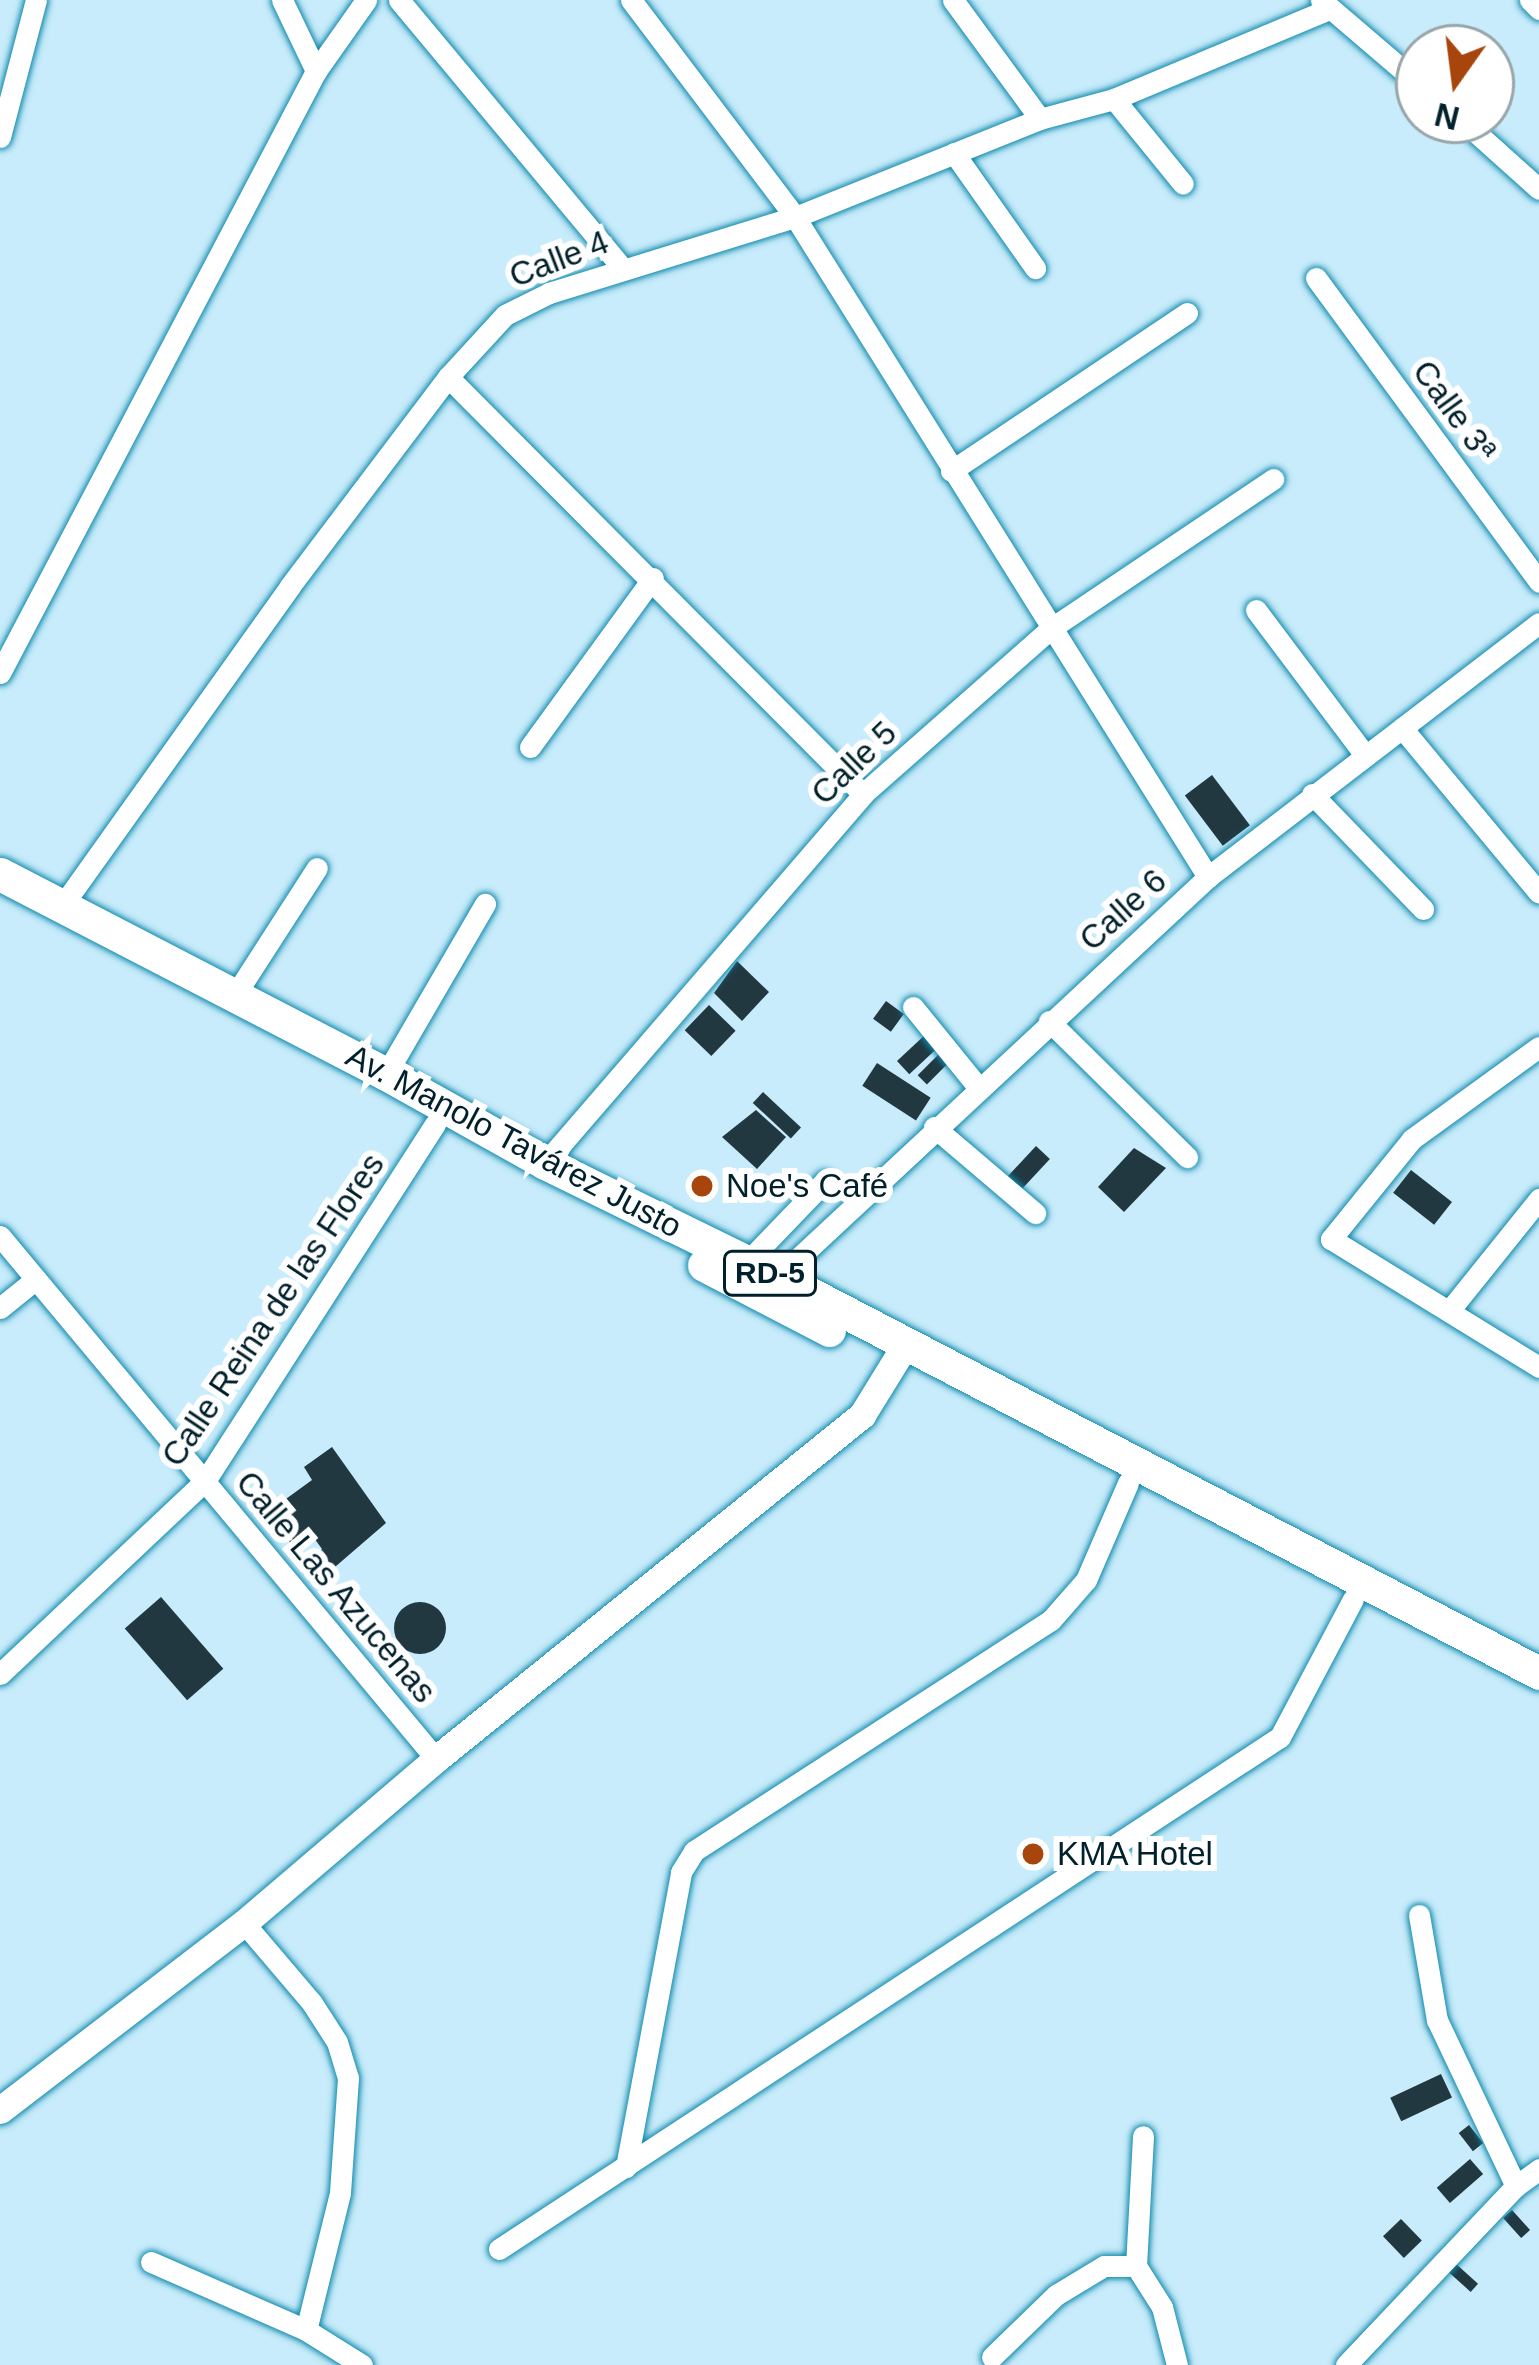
<!DOCTYPE html>
<meta charset="utf-8">
<style>
body{margin:0}
#map{position:relative;width:1539px;height:2365px;overflow:hidden;background:#c8ecfb;font-family:Helvetica,sans-serif}
div>[style]{position:absolute}
.building>*{inset:0;background:#213841;transform-origin:0 0}
.round{border-radius:50%}
.roads{filter:drop-shadow(0 0 3px #0f89ac) drop-shadow(0 0 3px #0f89ac)}
.minor>*{height:21px;margin:-10.5px;padding:0 10.5px;transform-origin:10.5px;border-radius:10.5px;background:#fff}
.tertiary>*{height:27px;margin:-13.5px;padding:0 13.5px;transform-origin:13.5px;border-radius:13.5px;background:#fff}
.primary>*{height:33px;margin:-16.5px;padding:0 16.5px;transform-origin:16.5px;border-radius:16.5px;background:#fff}
.dots>*{width:33px;height:33px;translate:-50% -50%;box-sizing:border-box;border:6px solid #fff;border-radius:50%}
span{translate:-50% -50%;white-space:nowrap;text-align:center;line-height:1.15;-webkit-text-stroke:12px #fff;paint-order:stroke}
.shield-label span{padding:3px 9px;background:#fff;border:3px solid;border-radius:9px;-webkit-text-stroke-width:0}
.shield-label{font-size:30px;color:#00202b;font-weight:700}
.street-label{font-size:33px;color:#00202b}
.poi-label{font-size:33px;color:#00202b}
.left{translate:0 -50%;text-align:left}
.north{position:absolute;left:1395px;top:24px;width:120px;height:120px;box-sizing:border-box;background:#fff;border:3px solid #99a6aa;border-radius:50%;rotate:194deg;font-size:33px;font-weight:700;line-height:48px;text-align:center;color:#00202b}
.north::after{content:'';display:block;margin:auto;width:42px;height:54px;background:#a8450c;clip-path:polygon(50% 0,100% 100%,50% 72%,0 100%)}
</style>
<div id="map">
<div class="building">
<div style="left:1212px;top:775px;width:63px;height:34px;rotate:53deg"></div>
<div style="clip-path:polygon(737px 961px,769px 992px,742px 1021px,714px 993px)"></div>
<div style="left:886px;top:1001px;width:22px;height:22px;rotate:36deg"></div>
<div style="left:709px;top:1005px;width:37px;height:35px;rotate:44deg"></div>
<div style="left:927px;top:1033px;width:18px;height:41px;rotate:47deg"></div>
<div style="left:941px;top:1052px;width:13px;height:33px;rotate:45deg"></div>
<div style="left:877px;top:1063px;width:64px;height:27px;rotate:33deg"></div>
<div style="left:763px;top:1092px;width:52px;height:15px;rotate:43deg"></div>
<div style="clip-path:polygon(756px 1110px,786px 1137px,757px 1169px,722px 1137px)"></div>
<div style="left:1036px;top:1146px;width:19px;height:43px;rotate:43deg"></div>
<div style="clip-path:polygon(1134px 1148px,1166px 1168px,1124px 1212px,1098px 1187px)"></div>
<div style="left:1411px;top:1170px;width:52px;height:29px;rotate:38deg"></div>
<div style="clip-path:polygon(332px 1447px,386px 1523px,328px 1573px,314px 1555px,322px 1549px,309px 1531px,291px 1544px,268px 1512px,312px 1480px,304px 1467px)"></div>
<div style="left:161px;top:1597px;width:95px;height:48px;rotate:49deg"></div>
<div class="round" style="left:394px;top:1602px;width:52px;height:52px"></div>
<div style="left:1441px;top:2074px;width:26px;height:56px;rotate:65deg"></div>
<div style="left:1469px;top:2125px;width:23px;height:13px;rotate:52deg"></div>
<div style="left:1470px;top:2159px;width:20px;height:44px;rotate:49deg"></div>
<div style="left:1512px;top:2210px;width:27px;height:12px;rotate:48deg"></div>
<div style="left:1401px;top:2219px;width:30px;height:25px;rotate:46deg"></div>
<div style="left:1455px;top:2263px;width:31px;height:11px;rotate:42deg"></div>
</div>
<div class="roads">
<div class="minor">
<div style="left:282px;top:0;width:79px;rotate:64.4deg"></div>
<div style="left:399px;top:0;width:349px;rotate:50.2deg"></div>
<div style="left:631px;top:0;width:272px;rotate:52.9deg"></div>
<div style="left:795px;top:217px;width:779px;rotate:57.96deg"></div>
<div style="left:953px;top:0;width:147px;rotate:53.8deg"></div>
<div style="left:1321px;top:0;width:129px;rotate:40.6deg"></div>
<div style="left:1530px;top:0;width:13px;rotate:45deg"></div>
<div style="left:1114px;top:99px;width:109px;rotate:50.9deg"></div>
<div style="left:1462px;top:120px;width:103px;rotate:41.9deg"></div>
<div style="left:0;top:137px;width:142px;rotate:-75.3deg"></div>
<div style="left:954px;top:153px;width:141px;rotate:54.8deg"></div>
<div style="left:1316px;top:278px;width:377px;rotate:53.7deg"></div>
<div style="left:448px;top:377px;width:588px;rotate:45.14deg"></div>
<div style="left:951px;top:471px;width:284px;rotate:-33.8deg"></div>
<div style="left:1256px;top:610px;width:181px;rotate:53.1deg"></div>
<div style="left:0;top:673px;width:680px;rotate:-62.3deg"></div>
<div style="left:316px;top:71px;width:87px;rotate:-54.8deg"></div>
<div style="left:1402px;top:728px;width:214px;rotate:50.3deg"></div>
<div style="left:530px;top:747px;width:209px;rotate:-54deg"></div>
<div style="left:1312px;top:794px;width:160px;rotate:46deg"></div>
<div style="left:62px;top:906px;width:393px;rotate:-54.5deg"></div>
<div style="left:290px;top:586px;width:262px;rotate:-52.9deg"></div>
<div style="left:448px;top:377px;width:84px;rotate:-47.4deg"></div>
<div style="left:505px;top:315px;width:49px;rotate:-26.6deg"></div>
<div style="left:549px;top:293px;width:257px;rotate:-17.2deg"></div>
<div style="left:795px;top:217px;width:264px;rotate:-21.8deg"></div>
<div style="left:1040px;top:119px;width:77px;rotate:-15.1deg"></div>
<div style="left:1114px;top:99px;width:233px;rotate:-22.7deg"></div>
<div style="left:235px;top:995px;width:151px;rotate:-57.2deg"></div>
<div style="left:913px;top:1007px;width:103px;rotate:50.9deg"></div>
<div style="left:1049px;top:1021px;width:194px;rotate:44.6deg"></div>
<div style="left:1539px;top:1047px;width:157px;rotate:144.1deg"></div>
<div style="left:1412px;top:1139px;width:129px;rotate:129deg"></div>
<div style="left:1331px;top:1239px;width:244px;rotate:31.6deg"></div>
<div style="left:386px;top:1074px;width:197px;rotate:-59.8deg"></div>
<div style="left:934px;top:1127px;width:133px;rotate:40.4deg"></div>
<div style="left:545px;top:1163px;width:487px;rotate:-49.2deg"></div>
<div style="left:863px;top:794px;width:249px;rotate:-41.4deg"></div>
<div style="left:1050px;top:629px;width:269px;rotate:-33.9deg"></div>
<div style="left:0;top:1236px;width:681px;rotate:50.18deg"></div>
<div style="left:747px;top:1262px;width:112px;rotate:-46.1deg"></div>
<div style="left:778px;top:1277px;width:587px;rotate:-42.93deg"></div>
<div style="left:1208px;top:877px;width:417px;rotate:-37.5deg"></div>
<div style="left:0;top:1308px;width:46px;rotate:-38.9deg"></div>
<div style="left:1449px;top:1311px;width:144px;rotate:-51.2deg"></div>
<div style="left:0;top:1674px;width:282px;rotate:-43.3deg"></div>
<div style="left:205px;top:1481px;width:425px;rotate:-57.2deg"></div>
<div style="left:1419px;top:1915px;width:107px;rotate:80.3deg"></div>
<div style="left:1437px;top:2020px;width:184px;rotate:64.6deg"></div>
<div style="left:244px;top:1923px;width:105px;rotate:49.6deg"></div>
<div style="left:312px;top:2003px;width:46px;rotate:57.3deg"></div>
<div style="left:337px;top:2042px;width:38px;rotate:73deg"></div>
<div style="left:348px;top:2078px;width:115px;rotate:94deg"></div>
<div style="left:340px;top:2193px;width:141px;rotate:103.9deg"></div>
<div style="left:626px;top:2167px;width:300px;rotate:-79.4deg"></div>
<div style="left:681px;top:1872px;width:25px;rotate:-58deg"></div>
<div style="left:694px;top:1851px;width:425px;rotate:-32.9deg"></div>
<div style="left:1051px;top:1620px;width:53px;rotate:-48.8deg"></div>
<div style="left:1086px;top:1580px;width:106px;rotate:-66.6deg"></div>
<div style="left:499px;top:2249px;width:934px;rotate:-33.25deg"></div>
<div style="left:1280px;top:1737px;width:156px;rotate:-62.1deg"></div>
<div style="left:151px;top:2262px;width:169px;rotate:23.7deg"></div>
<div style="left:306px;top:2330px;width:66px;rotate:32deg"></div>
<div style="left:1136px;top:2266px;width:130px;rotate:-86.9deg"></div>
<div style="left:992px;top:2357px;width:89px;rotate:-44.1deg"></div>
<div style="left:1056px;top:2295px;width:56px;rotate:-31.1deg"></div>
<div style="left:1104px;top:2266px;width:32px"></div>
<div style="left:1136px;top:2266px;width:49px;rotate:57.6deg"></div>
<div style="left:1162px;top:2307px;width:60px;rotate:75.5deg"></div>
<div style="left:1346px;top:2365px;width:247px;rotate:-46.5deg"></div>
<div style="left:1516px;top:2186px;width:29px;rotate:-36deg"></div>
</div>
<div class="tertiary">
<div style="left:0;top:2110px;width:307px;rotate:-37.5deg"></div>
<div style="left:244px;top:1923px;width:253px;rotate:-40.5deg"></div>
<div style="left:436px;top:1759px;width:548px;rotate:-38.92deg"></div>
<div style="left:862px;top:1415px;width:80px;rotate:-58.3deg"></div>
</div>
<div class="primary">
<div style="left:0;top:874px;width:435px;rotate:27.4deg"></div>
<div style="left:386px;top:1074px;width:182px;rotate:29.2deg"></div>
<div style="left:545px;top:1163px;width:259px;rotate:26.1deg"></div>
<div style="left:778px;top:1277px;width:858px;rotate:27.49deg"></div>
<div style="left:704px;top:1265px;width:141px;rotate:27.5deg"></div>
</div>
</div>
<div class="dots">
<div style="left:702px;top:1186px;background:#a8450c"></div>
<div style="left:1033px;top:1854px;background:#a8450c"></div>
</div>
<div class="shield-label">
<span style="left:770px;top:1273px">RD-5</span>
</div>
<div class="street-label">
<span style="left:559px;top:259px;rotate:-21deg">Calle 4</span>
<span style="left:1454px;top:411px;rotate:54deg">Calle 3ª</span>
<span style="left:854px;top:763px;rotate:-44deg">Calle 5</span>
<span style="left:1123px;top:910px;rotate:-42deg">Calle 6</span>
<span style="left:514px;top:1141px;rotate:28deg">Av. Manolo Tavárez Justo</span>
<span style="left:273px;top:1310px;rotate:-56deg">Calle Reina de las Flores</span>
<span style="left:336px;top:1587px;rotate:50deg">Calle Las Azucenas</span>
</div>
<div class="poi-label">
<span class="left" style="left:726px;top:1186px">Noe's Café</span>
<span class="left" style="left:1057px;top:1854px">KMA Hotel</span>
</div>
<div class="north">N</div>
</div>
